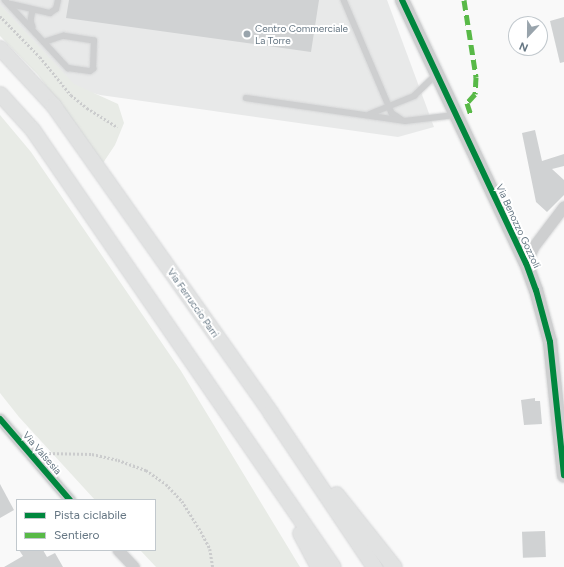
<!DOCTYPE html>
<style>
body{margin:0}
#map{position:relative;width:564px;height:567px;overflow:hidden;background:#f9f9f9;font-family:Figtree,sans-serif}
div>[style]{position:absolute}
.built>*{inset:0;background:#e8e9e9}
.green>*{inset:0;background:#e8ebe6}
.building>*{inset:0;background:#d0d2d3;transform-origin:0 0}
.path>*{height:2.5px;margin-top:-1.25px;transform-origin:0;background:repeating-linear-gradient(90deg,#cbcccd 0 2px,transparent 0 4px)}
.roads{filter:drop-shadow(0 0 1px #d5d6d7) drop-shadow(0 0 1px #d5d6d7)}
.service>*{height:5.5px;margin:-2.75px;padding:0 2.75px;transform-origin:2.75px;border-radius:2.75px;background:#cecfd0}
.minor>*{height:11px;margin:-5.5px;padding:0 5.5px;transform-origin:5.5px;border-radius:5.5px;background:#cecfd0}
.tertiary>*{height:14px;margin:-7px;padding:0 7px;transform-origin:7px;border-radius:7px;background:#cecfd0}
.secondary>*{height:15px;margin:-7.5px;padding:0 7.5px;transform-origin:7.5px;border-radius:7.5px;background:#e1e2e2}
.quiet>*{height:5px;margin-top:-2.5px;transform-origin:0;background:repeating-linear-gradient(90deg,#58b947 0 10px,transparent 0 15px)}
.cycleway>*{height:6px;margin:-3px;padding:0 3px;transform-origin:3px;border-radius:3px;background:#00873e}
.dots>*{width:11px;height:11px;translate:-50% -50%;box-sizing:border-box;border:2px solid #fff;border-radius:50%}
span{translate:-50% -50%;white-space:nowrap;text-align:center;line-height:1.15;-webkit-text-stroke:4px #fff;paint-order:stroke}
.poi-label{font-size:10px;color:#657683}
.left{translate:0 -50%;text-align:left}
.street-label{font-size:10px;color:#657683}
.legend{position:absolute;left:16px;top:499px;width:140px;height:52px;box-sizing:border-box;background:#fff;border:1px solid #c1c8cd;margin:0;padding:5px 7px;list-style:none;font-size:12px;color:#657683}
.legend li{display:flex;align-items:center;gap:8px;height:20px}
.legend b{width:20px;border:1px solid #c1c8cd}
.north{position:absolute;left:508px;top:16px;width:40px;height:40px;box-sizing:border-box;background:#fff;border:1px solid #c1c8cd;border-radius:50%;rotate:202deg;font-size:11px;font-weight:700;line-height:16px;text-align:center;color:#657683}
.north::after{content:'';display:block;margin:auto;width:14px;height:18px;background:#99a4ac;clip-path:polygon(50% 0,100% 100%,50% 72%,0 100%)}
</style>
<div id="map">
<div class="built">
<div style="clip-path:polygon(0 0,387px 0,434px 127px,398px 137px,100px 95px,74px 88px,0 9px)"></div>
</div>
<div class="green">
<div style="clip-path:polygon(0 5px,74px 84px,118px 104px,124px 123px,115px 145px,103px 163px,38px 75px,0 36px)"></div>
<div style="clip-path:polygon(0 115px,31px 152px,181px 371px,300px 567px,156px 567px,140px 550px,155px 550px,155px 500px,95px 500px,19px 417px,0 393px)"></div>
</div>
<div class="building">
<div style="clip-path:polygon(69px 0,319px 0,311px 52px,66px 18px)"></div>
<div style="clip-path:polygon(564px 17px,564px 62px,560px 63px,550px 21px)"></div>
<div style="clip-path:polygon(535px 130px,542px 161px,564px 154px,564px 166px,552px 169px,564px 180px,564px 195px,547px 212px,536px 202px,522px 133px)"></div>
<div style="clip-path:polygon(535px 398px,535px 401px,540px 401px,542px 424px,524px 425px,521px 400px)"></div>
<div style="clip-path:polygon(0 484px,14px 510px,0 518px)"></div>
<div style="left:545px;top:531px;width:26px;height:23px;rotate:88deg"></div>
<div style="clip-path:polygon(19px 550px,43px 550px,47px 557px,55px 553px,63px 567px,4px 567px,23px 556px)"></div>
</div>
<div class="path">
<div style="left:0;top:16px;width:57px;rotate:45.7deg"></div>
<div style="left:40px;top:57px;width:49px;rotate:50.8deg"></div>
<div style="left:71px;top:95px;width:21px;rotate:39deg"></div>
<div style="left:87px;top:108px;width:36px;rotate:32deg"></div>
<div style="left:45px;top:453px;width:47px;rotate:1.2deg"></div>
<div style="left:92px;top:454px;width:27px;rotate:13deg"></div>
<div style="left:118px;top:460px;width:30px;rotate:20deg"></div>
<div style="left:146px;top:470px;width:24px;rotate:35deg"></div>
<div style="left:166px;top:484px;width:23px;rotate:47deg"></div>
<div style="left:182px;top:501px;width:32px;rotate:58deg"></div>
<div style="left:199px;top:528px;width:24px;rotate:62deg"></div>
<div style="left:210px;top:549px;width:18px;rotate:81deg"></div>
</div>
<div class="roads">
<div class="service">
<div style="left:5px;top:0;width:93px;rotate:47.2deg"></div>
<div style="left:68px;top:68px;width:22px;rotate:8deg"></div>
<div style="left:90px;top:71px;width:4px;rotate:-34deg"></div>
<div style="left:93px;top:69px;width:28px;rotate:-88deg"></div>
<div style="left:94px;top:41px;width:30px;rotate:-171deg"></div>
<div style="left:64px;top:36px;width:19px;rotate:162deg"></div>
<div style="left:344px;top:0;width:123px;rotate:67deg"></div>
<div style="left:392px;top:113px;width:11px;rotate:34deg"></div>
<div style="left:11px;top:4px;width:40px;rotate:13deg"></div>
<div style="left:50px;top:13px;width:7px;rotate:-34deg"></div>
<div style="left:56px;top:9px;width:9px;rotate:-77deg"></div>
<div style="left:33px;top:10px;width:11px;rotate:100deg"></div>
<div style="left:31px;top:21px;width:6px;rotate:72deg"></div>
<div style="left:246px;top:98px;width:161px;rotate:8.2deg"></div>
<div style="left:405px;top:121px;width:50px;rotate:-6.8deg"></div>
<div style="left:370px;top:114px;width:48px;rotate:-22.2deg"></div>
<div style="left:414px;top:96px;width:30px;rotate:-44deg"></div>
</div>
<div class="minor">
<div style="left:526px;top:263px;width:17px;rotate:-66deg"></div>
<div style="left:533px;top:247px;width:51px;rotate:-52.9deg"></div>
<div style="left:0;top:419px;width:107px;rotate:49.2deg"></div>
<div style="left:118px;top:550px;width:23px;rotate:47deg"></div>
</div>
<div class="tertiary">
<div style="left:402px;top:0;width:291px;rotate:64.8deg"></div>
<div style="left:526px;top:263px;width:29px;rotate:70deg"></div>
<div style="left:536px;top:290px;width:54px;rotate:74.9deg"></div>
<div style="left:550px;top:342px;width:134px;rotate:84deg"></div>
</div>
<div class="secondary">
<div style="left:0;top:48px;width:78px;rotate:47.1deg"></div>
<div style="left:53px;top:105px;width:376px;rotate:54.7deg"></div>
<div style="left:270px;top:412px;width:187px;rotate:56.1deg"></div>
<div style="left:0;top:94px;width:47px;rotate:47.6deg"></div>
<div style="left:32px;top:129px;width:531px;rotate:55.5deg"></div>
<div style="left:336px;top:494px;width:93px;rotate:51.5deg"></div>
<div style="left:300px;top:533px;width:38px;rotate:62deg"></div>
</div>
</div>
<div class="quiet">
<div style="left:464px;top:0;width:78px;rotate:81.1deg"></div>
<div style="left:476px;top:77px;width:17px;rotate:93deg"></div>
<div style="left:475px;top:94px;width:12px;rotate:132deg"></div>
<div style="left:467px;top:103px;width:13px;rotate:72deg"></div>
</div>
<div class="cycleway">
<div style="left:402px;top:0;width:291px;rotate:64.8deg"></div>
<div style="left:526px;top:263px;width:29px;rotate:70deg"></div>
<div style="left:536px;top:290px;width:54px;rotate:74.9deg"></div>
<div style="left:550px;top:342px;width:134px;rotate:84deg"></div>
<div style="left:0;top:419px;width:107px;rotate:49.2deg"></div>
</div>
<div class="dots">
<div style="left:247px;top:34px;background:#99a4ac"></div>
</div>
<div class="poi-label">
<span class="left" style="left:255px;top:34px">Centro Commerciale<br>La Torre</span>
</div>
<div class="street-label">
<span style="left:518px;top:226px;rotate:65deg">Via Benozzo Gozzoli</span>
<span style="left:193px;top:303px;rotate:55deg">Via Ferruccio Parri</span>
<span style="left:42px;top:453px;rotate:49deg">Via Valsesia</span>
</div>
<ul class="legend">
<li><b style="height:5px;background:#00873e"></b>Pista ciclabile</li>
<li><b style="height:5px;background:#58b947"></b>Sentiero</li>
</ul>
<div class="north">N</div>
</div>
